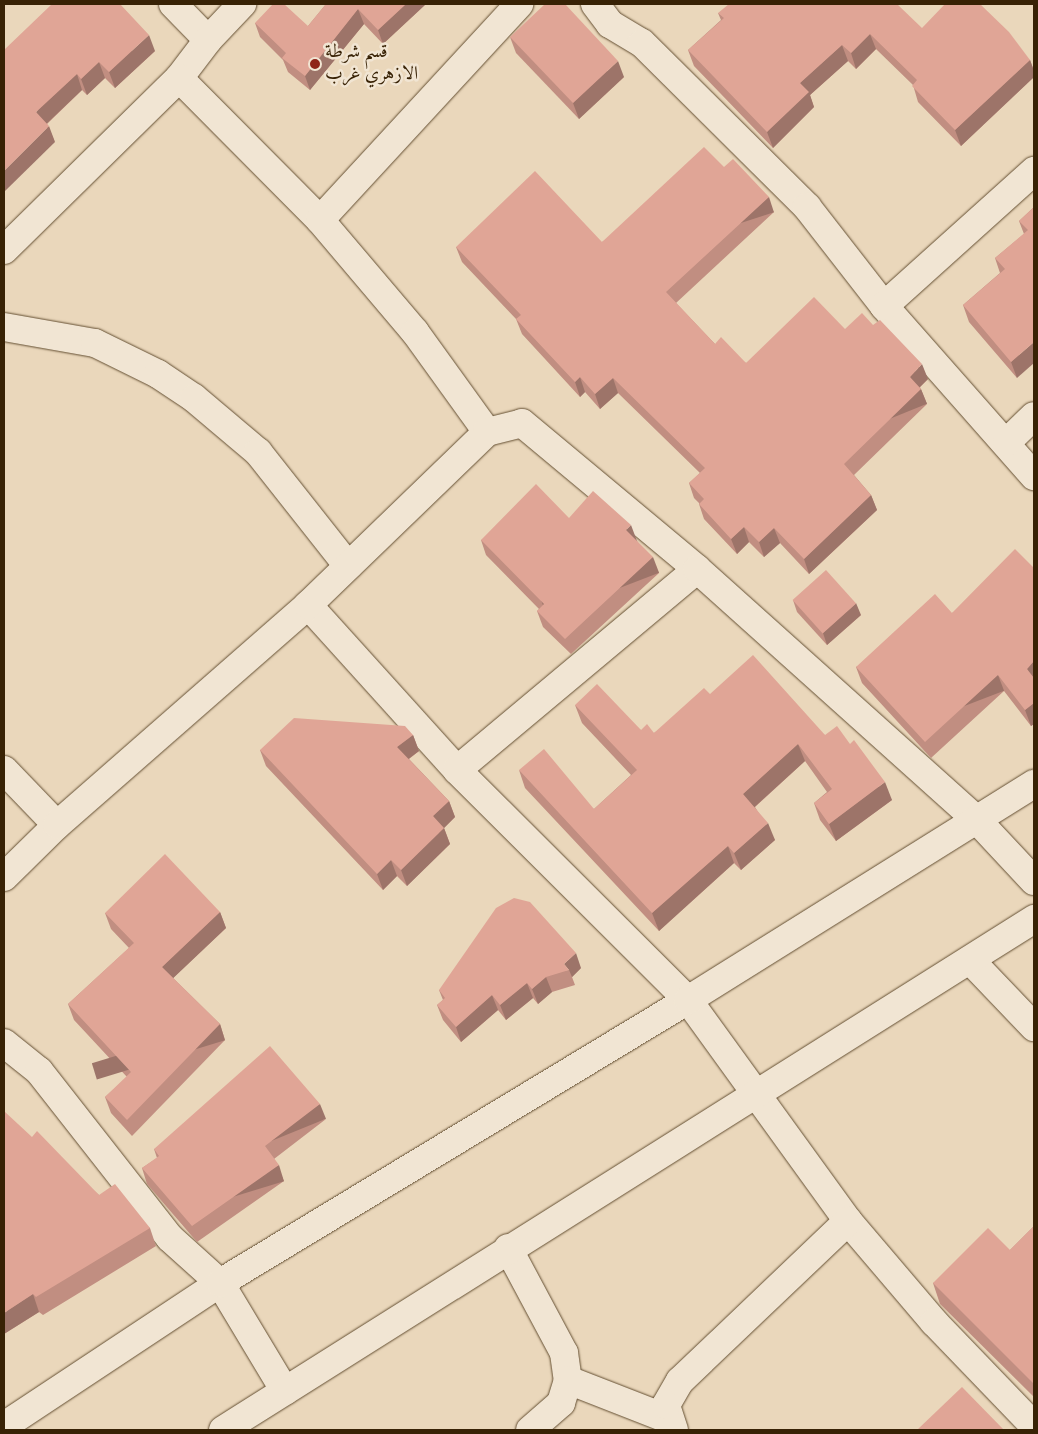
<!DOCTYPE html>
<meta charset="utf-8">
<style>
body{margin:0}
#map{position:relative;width:1038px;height:1434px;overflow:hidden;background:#ead7bb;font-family:"Sorts Mill Goudy",Amiri,serif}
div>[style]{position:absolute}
.roads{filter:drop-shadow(0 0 1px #644f32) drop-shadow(0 0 1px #644f32)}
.minor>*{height:28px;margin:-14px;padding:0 14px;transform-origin:14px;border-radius:14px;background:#f1e5d3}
.tertiary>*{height:28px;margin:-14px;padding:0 14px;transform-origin:14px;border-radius:14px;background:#f1e5d3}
.wall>*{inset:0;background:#c18e81}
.shaded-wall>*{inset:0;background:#9d7469;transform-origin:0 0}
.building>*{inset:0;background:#e0a596;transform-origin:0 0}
.dots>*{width:14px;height:14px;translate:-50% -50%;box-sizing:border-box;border:2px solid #f1e5d3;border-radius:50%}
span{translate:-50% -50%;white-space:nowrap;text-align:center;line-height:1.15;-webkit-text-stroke:5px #f1e5d3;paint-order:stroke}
.poi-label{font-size:19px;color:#382205}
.left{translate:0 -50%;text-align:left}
.frame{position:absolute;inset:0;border:5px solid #382205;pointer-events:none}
</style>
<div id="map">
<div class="roads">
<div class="minor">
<div style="left:173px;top:4px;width:50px;rotate:45.8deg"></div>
<div style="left:208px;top:40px;width:48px;rotate:127.3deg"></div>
<div style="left:179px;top:78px;width:200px;rotate:45.2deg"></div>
<div style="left:320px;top:220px;width:147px;rotate:49.7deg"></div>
<div style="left:415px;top:332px;width:123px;rotate:54.2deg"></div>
<div style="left:595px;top:4px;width:25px;rotate:53deg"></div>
<div style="left:610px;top:24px;width:37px;rotate:31deg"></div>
<div style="left:642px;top:43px;width:233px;rotate:44.8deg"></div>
<div style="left:807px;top:207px;width:125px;rotate:52.1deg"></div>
<div style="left:884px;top:306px;width:227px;rotate:48.6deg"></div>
<div style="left:208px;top:40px;width:50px;rotate:-46.6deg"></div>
<div style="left:320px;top:220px;width:294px;rotate:-47.3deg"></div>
<div style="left:4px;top:250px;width:245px;rotate:-44.5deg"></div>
<div style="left:884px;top:306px;width:202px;rotate:-42deg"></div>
<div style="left:4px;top:327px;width:92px;rotate:10deg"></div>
<div style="left:95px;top:343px;width:70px;rotate:26.2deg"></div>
<div style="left:158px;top:374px;width:43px;rotate:33.7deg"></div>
<div style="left:194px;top:398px;width:84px;rotate:40.2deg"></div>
<div style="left:258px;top:452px;width:145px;rotate:51.7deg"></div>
<div style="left:1007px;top:442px;width:37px;rotate:-44deg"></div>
<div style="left:308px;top:605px;width:222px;rotate:47.9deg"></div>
<div style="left:457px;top:770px;width:326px;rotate:44.9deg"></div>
<div style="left:688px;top:1000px;width:273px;rotate:54.1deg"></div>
<div style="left:848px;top:1221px;width:133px;rotate:49.6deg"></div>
<div style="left:934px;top:1322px;width:144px;rotate:46.1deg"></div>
<div style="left:4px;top:770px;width:76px;rotate:46.1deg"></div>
<div style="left:457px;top:770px;width:313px;rotate:-39.9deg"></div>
<div style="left:4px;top:877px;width:74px;rotate:-44.5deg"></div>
<div style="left:57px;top:825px;width:334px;rotate:-41.2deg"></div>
<div style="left:308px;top:605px;width:249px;rotate:-44deg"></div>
<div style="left:487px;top:432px;width:36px;rotate:-14deg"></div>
<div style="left:522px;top:423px;width:228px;rotate:39.8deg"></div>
<div style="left:697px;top:569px;width:375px;rotate:41.9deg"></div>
<div style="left:976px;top:819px;width:85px;rotate:46.9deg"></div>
<div style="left:970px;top:960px;width:93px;rotate:46.3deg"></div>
<div style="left:4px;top:1043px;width:45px;rotate:38.7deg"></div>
<div style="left:39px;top:1071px;width:212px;rotate:51.9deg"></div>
<div style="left:170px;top:1238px;width:67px;rotate:42deg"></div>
<div style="left:220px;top:1283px;width:126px;rotate:59deg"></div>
<div style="left:508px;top:1248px;width:119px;rotate:61.9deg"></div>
<div style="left:564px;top:1353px;width:27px;rotate:82deg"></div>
<div style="left:568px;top:1380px;width:24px;rotate:107deg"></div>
<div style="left:561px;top:1403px;width:41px;rotate:138.9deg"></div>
<div style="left:568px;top:1380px;width:107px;rotate:21.3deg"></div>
<div style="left:4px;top:1426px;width:259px;rotate:-33.5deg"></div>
<div style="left:220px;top:1283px;width:547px;rotate:-31.16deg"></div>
<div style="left:688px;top:1000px;width:408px;rotate:-32deg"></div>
<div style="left:674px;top:1430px;width:26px;rotate:-108deg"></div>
<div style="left:666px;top:1405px;width:28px;rotate:-60deg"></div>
<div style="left:680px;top:1381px;width:232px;rotate:-43.6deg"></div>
</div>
<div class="tertiary">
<div style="left:223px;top:1430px;width:959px;rotate:-32.21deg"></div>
</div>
</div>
<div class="wall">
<div style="clip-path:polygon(326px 4px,426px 4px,383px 44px,364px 24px,310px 90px,288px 72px,283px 60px,260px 37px,255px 23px,308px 26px)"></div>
<div style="clip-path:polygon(718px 13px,922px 28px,1030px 60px,1034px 71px,1034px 77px,961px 146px,918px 102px,913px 85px,876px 49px,856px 69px,848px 61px,810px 95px,814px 107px,773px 148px,694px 66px,688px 50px,721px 20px)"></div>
<div style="clip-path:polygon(510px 37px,624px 77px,579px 119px,516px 53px)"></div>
<div style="clip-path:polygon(4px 50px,155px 51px,115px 88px,105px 78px,87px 95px,82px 90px,47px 124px,55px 142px)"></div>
<div style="clip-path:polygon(724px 167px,774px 212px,676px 303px,715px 344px,746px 363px,845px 329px,928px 379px,920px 387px,927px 404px,854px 475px,871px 495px,877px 510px,809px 574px,780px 543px,764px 557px,749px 542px,737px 554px,704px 519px,699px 504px,699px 503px,694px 498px,689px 483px,700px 473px,618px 393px,600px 409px,585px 392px,580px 397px,522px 334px,516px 319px,462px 262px,456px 247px,602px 242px)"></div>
<div style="clip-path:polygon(1034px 207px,1017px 378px,969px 322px,963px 305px,1000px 273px,995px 258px,1024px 234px,1019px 221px)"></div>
<div style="clip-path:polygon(569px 518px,637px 541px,659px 573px,571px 654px,543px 627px,537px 611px,539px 609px,486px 555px,481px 540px)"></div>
<div style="clip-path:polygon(1034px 568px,1034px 724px,1031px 726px,1004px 691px,931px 758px,862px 683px,856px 667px,952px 613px)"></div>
<div style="clip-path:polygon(793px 600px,861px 615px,827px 645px,797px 612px)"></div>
<div style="clip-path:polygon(710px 694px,825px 735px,892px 800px,836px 841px,820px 820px,814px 803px,827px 792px,805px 761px,755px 807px,775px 840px,741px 870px,734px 863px,659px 931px,525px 788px,519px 770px,594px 809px,631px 775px,582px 723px,575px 705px,641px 730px,654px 733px)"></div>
<div style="clip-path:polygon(413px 735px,419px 751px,409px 759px,449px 801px,455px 817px,444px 828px,450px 844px,407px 886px,397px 876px,383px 890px,266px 766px,260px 750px)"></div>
<div style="clip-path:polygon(220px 912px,226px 928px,173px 978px,220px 1024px,225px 1040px,132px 1136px,111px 1113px,105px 1097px,127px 1077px,74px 1020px,68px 1004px,129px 948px,111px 929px,105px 913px)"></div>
<div style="clip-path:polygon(581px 968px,572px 977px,575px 985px,552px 992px,538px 1004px,533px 998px,506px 1020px,498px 1010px,461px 1042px,443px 1020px,437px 1005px,443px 1000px,439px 990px)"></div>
<div style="clip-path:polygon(326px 1119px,274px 1159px,284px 1181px,197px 1242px,147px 1184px,142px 1168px,157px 1158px,154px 1149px)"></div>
<div style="clip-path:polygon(32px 1137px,99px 1195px,150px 1228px,156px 1246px,43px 1315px,39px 1312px,4px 1334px)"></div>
<div style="clip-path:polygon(1034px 1226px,1034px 1397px,940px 1304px,933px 1283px,1010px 1250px)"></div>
</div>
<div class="shaded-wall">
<div style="clip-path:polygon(406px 4px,426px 4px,383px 44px,378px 30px)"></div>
<div style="clip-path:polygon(358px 9px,364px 24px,310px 90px,305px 76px)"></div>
<div style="clip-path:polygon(870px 34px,876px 49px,856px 69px,851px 53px)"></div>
<div style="clip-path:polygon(149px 35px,155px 51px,115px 88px,109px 72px)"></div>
<div style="clip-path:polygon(842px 45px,848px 61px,810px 95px,814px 107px,773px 148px,767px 132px,800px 83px)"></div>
<div style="clip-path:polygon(1030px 60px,1034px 71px,1034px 77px,961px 146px,955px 130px)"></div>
<div style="clip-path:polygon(618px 61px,624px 77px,579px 119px,573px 103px)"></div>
<div style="clip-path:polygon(99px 62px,105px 78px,87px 95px,81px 79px)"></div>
<div style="clip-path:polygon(77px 74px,82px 90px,42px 128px,36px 112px)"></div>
<div style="clip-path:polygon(49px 126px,55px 142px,4px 192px,4px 171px)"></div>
<div style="left:769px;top:197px;width:16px;height:140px;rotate:72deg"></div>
<div style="clip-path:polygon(1034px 342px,1034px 363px,1017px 378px,1011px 362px)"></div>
<div style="clip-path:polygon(922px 364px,928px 379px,915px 392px,910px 377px)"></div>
<div style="clip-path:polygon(580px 377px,585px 392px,580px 397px,575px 382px)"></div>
<div style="clip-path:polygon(613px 378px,618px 393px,600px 409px,595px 394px)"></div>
<div style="left:921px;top:389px;width:16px;height:107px;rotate:68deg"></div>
<div style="clip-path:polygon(871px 495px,877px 510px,809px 574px,804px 559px)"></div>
<div style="clip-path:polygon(631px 525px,637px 541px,631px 546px,626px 530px)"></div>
<div style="clip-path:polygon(744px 527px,749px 542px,737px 554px,731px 539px)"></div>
<div style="clip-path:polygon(774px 528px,780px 543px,764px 557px,759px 542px)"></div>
<div style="left:653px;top:557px;width:17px;height:120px;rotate:69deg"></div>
<div style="clip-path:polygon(856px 603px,861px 615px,827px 645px,823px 633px)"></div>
<div style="clip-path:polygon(1034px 661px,1034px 684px,1027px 669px)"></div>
<div style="left:998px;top:675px;width:17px;height:99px;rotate:69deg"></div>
<div style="clip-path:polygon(1034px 703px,1034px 724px,1031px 726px,1025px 710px)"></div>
<div style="clip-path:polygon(413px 735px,419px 751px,403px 763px,397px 747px)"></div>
<div style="clip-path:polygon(798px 744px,805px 761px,749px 812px,743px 794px)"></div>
<div style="clip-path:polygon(885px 782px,892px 800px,836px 841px,829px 824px)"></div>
<div style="clip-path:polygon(449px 801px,455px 817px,439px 833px,433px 816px)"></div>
<div style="clip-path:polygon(768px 823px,775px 840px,741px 870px,734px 853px)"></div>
<div style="clip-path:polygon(444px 828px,450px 844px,407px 886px,401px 870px)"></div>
<div style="clip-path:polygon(728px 846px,734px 863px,659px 931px,652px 913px)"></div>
<div style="clip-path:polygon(391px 860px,397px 876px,383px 890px,377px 874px)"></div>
<div style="clip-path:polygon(220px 912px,226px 928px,168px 983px,162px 967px)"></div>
<div style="clip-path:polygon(576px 953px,581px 968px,572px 977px,569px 970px,564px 964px)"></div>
<div style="clip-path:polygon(546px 977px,552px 992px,538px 1004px,532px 989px)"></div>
<div style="clip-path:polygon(527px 983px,533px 998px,506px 1020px,500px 1005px)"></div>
<div style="clip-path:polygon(492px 995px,498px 1010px,461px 1042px,456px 1027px)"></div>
<div style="left:220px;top:1024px;width:17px;height:134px;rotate:73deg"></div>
<div style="left:320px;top:1104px;width:16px;height:69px;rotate:68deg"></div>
<div style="left:279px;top:1165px;width:17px;height:106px;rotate:73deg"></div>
<div style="clip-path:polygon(33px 1294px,39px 1312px,4px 1334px,4px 1313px)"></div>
</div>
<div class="building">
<div style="clip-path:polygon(52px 4px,120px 4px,149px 35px,109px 72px,99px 62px,81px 79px,77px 74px,36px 112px,49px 126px,4px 171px,4px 50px)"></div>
<div style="clip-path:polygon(273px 4px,284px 4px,308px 26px,326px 4px,406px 4px,378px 30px,358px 9px,305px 76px,282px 58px,286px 53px,255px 23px)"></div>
<div style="clip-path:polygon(545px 4px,565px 4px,618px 61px,573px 103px,510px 37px)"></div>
<div style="clip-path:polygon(729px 4px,897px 4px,922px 28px,945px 4px,980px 4px,1009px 32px,1030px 60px,955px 130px,912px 86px,917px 80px,870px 34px,851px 53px,842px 45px,800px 83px,809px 92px,767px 132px,688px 50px,724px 18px,718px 13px)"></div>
<div style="clip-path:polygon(704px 147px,724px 167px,733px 159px,769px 197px,666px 292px,715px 344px,721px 337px,746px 363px,814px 297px,845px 329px,862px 313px,873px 325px,880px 320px,922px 364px,910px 377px,921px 389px,844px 464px,871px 495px,804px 559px,774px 528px,759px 542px,744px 527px,731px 539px,699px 504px,704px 499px,689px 483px,705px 468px,613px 378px,595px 394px,580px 377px,575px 382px,516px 319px,521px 315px,456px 247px,535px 171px,602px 242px)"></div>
<div style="clip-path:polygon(1034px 207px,1034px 342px,1011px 362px,963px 305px,1005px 269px,995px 258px,1028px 230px,1019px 221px)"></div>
<div style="clip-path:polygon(536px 484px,569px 518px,593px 491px,631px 525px,626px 530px,653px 557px,565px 639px,537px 611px,544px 604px,481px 540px)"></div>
<div style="clip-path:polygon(1015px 549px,1034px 568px,1034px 661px,1027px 669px,1034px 678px,1034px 703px,1025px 710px,998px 675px,925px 742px,856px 667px,935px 594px,952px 613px)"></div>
<div style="left:826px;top:570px;width:45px;height:45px;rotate:48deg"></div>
<div style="clip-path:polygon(753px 655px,825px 735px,837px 726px,850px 744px,854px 740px,885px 782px,829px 824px,814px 803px,832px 789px,798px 744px,743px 794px,768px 823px,734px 853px,728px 846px,652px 913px,519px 770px,544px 749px,594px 809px,637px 770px,575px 705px,597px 684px,641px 730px,647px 724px,654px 733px,704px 688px,710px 694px)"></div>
<div style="clip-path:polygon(294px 718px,405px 726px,413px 735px,397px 747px,449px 801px,433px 816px,444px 828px,401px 870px,391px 860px,377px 874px,260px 750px)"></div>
<div style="clip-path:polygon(165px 854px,220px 912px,162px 967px,220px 1024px,127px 1120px,105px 1097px,131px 1072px,68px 1004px,134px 943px,105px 913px)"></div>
<div style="clip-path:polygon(514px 898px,530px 902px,576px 953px,564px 964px,569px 970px,546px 977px,532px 989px,527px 983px,500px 1005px,492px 995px,456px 1027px,437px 1005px,445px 998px,439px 990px,496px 908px)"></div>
<div style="clip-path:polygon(270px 1046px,320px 1104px,265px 1146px,279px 1165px,192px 1226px,142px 1168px,159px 1156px,154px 1149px)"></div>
<div style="clip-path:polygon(4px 1111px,32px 1137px,37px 1131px,99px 1195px,115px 1184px,150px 1228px,36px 1297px,33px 1294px,4px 1313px)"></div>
<div style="clip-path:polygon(1034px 1226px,1034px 1384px,933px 1283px,988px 1228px,1010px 1250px)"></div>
<div style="clip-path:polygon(962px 1387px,1004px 1430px,917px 1430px)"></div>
</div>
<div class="dots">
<div style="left:315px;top:64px;background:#8f2418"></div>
</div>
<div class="poi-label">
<span class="left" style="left:325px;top:64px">قسم شرطة<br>الازهري غرب</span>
</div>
<div class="frame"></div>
</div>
